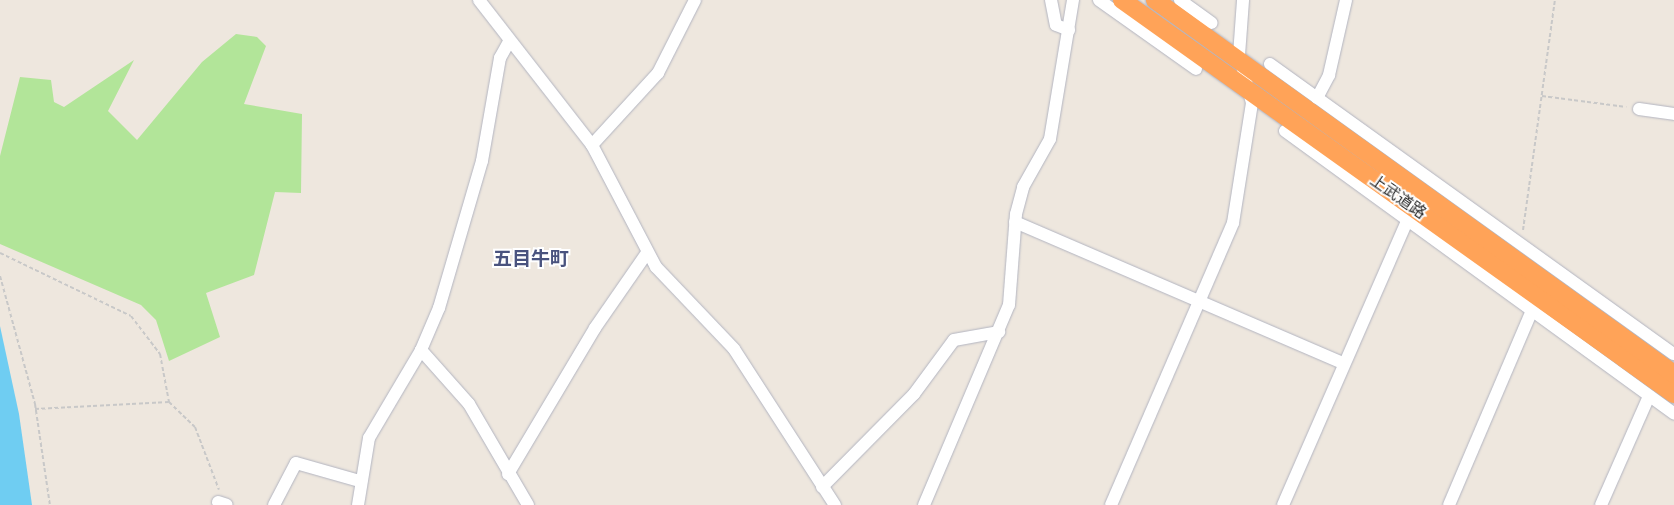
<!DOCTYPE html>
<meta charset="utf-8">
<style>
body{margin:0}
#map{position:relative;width:1674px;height:505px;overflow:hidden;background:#eee7de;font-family:"Work Sans","Noto Sans JP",sans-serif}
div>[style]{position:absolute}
.green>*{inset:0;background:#b2e599}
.water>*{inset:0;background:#6fcdf2}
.path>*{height:2px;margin-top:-1px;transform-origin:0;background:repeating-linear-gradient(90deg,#c8c8c8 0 4px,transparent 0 6.5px)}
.roads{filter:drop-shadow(0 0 1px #b2b4c0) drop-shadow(0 0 1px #b2b4c0)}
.minor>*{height:12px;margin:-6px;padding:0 6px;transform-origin:6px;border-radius:6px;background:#fff}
.highway>*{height:18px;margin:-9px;padding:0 9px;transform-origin:9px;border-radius:9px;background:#ffa358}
span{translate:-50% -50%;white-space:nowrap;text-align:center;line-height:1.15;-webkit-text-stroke:4px #fff;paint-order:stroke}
.street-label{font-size:16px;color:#2c2c2c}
.quarter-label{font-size:19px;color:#4a537e;font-weight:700}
</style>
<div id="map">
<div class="green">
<div style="clip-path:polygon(236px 34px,257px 37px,266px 46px,244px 104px,302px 114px,301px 193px,275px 192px,254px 275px,206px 293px,220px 337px,169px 361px,156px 320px,141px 305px,0 244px,0 156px,20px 77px,51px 80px,54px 102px,64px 107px,134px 60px,108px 111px,137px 140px,202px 62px)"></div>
</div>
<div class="water">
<div style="clip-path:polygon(0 326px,19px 414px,32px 505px,0 505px)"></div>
</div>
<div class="path">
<div style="left:1542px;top:96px;width:85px;rotate:7.5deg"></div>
<div style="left:1523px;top:230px;width:232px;rotate:-82.1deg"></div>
<div style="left:0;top:253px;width:145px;rotate:25.7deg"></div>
<div style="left:131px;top:316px;width:48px;rotate:52.7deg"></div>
<div style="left:160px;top:354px;width:49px;rotate:79.4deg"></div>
<div style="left:0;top:276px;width:133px;rotate:74.7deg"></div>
<div style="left:35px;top:404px;width:102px;rotate:81.6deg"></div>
<div style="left:35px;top:409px;width:134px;rotate:-3deg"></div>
<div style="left:169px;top:402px;width:36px;rotate:44deg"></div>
<div style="left:195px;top:427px;width:67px;rotate:69.1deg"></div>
</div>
<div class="roads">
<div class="minor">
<div style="left:479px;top:0;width:184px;rotate:52.1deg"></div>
<div style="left:592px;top:145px;width:138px;rotate:62.3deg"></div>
<div style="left:656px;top:267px;width:113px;rotate:46.4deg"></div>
<div style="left:734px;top:349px;width:186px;rotate:57.1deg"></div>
<div style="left:1051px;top:0;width:25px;rotate:79deg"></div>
<div style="left:1056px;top:25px;width:14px;rotate:21deg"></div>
<div style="left:1099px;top:0;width:119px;rotate:35.4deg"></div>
<div style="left:1180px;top:0;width:39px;rotate:36deg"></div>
<div style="left:1270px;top:64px;width:497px;rotate:35.7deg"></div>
<div style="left:1317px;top:98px;width:26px;rotate:-62deg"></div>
<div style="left:1329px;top:75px;width:77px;rotate:-77.2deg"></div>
<div style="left:1639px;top:109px;width:35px;rotate:8deg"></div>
<div style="left:1285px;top:131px;width:481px;rotate:36deg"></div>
<div style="left:592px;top:145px;width:98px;rotate:-47.5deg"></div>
<div style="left:658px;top:73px;width:82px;rotate:-63.1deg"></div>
<div style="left:1015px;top:222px;width:358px;rotate:23.3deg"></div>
<div style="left:421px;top:350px;width:72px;rotate:48.4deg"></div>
<div style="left:469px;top:404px;width:117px;rotate:59.7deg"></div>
<div style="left:508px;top:474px;width:170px;rotate:-59.2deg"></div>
<div style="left:595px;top:328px;width:91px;rotate:-55.3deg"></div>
<div style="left:822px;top:487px;width:131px;rotate:-45.3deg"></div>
<div style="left:914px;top:394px;width:67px;rotate:-53.5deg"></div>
<div style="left:954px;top:340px;width:46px;rotate:-10.1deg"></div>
<div style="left:218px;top:502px;width:9px;rotate:18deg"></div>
<div style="left:274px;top:505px;width:47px;rotate:-62.4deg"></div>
<div style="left:296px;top:463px;width:66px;rotate:15.9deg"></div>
<div style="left:358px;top:505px;width:68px;rotate:-80.7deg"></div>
<div style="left:369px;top:438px;width:102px;rotate:-59.4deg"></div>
<div style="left:421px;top:350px;width:46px;rotate:-66.8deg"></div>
<div style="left:439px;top:308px;width:153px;rotate:-73.7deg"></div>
<div style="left:482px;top:161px;width:105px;rotate:-80.1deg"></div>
<div style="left:500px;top:58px;width:18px;rotate:-61deg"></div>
<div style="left:924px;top:505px;width:217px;rotate:-67deg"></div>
<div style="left:1009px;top:305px;width:91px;rotate:-85.6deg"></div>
<div style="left:1016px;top:214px;width:28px;rotate:-75deg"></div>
<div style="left:1023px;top:187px;width:55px;rotate:-60.6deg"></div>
<div style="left:1050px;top:139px;width:141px;rotate:-80.6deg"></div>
<div style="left:1111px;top:505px;width:307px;rotate:-66.6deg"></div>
<div style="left:1233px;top:223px;width:121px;rotate:-81deg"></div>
<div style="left:1252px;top:103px;width:50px;rotate:-105.2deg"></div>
<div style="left:1239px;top:55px;width:55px;rotate:-85.8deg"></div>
<div style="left:1283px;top:505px;width:312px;rotate:-66.4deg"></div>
<div style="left:1449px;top:505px;width:214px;rotate:-66.9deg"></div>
<div style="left:1601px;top:505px;width:119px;rotate:-66.2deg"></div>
</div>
<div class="highway">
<div style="left:1122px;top:0;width:678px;rotate:35.52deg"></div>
<div style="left:1155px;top:0;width:640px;rotate:35.78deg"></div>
</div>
</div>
<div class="street-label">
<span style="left:1398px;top:197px;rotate:35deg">上武道路</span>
</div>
<div class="quarter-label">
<span style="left:531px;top:259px">五目牛町</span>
</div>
</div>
